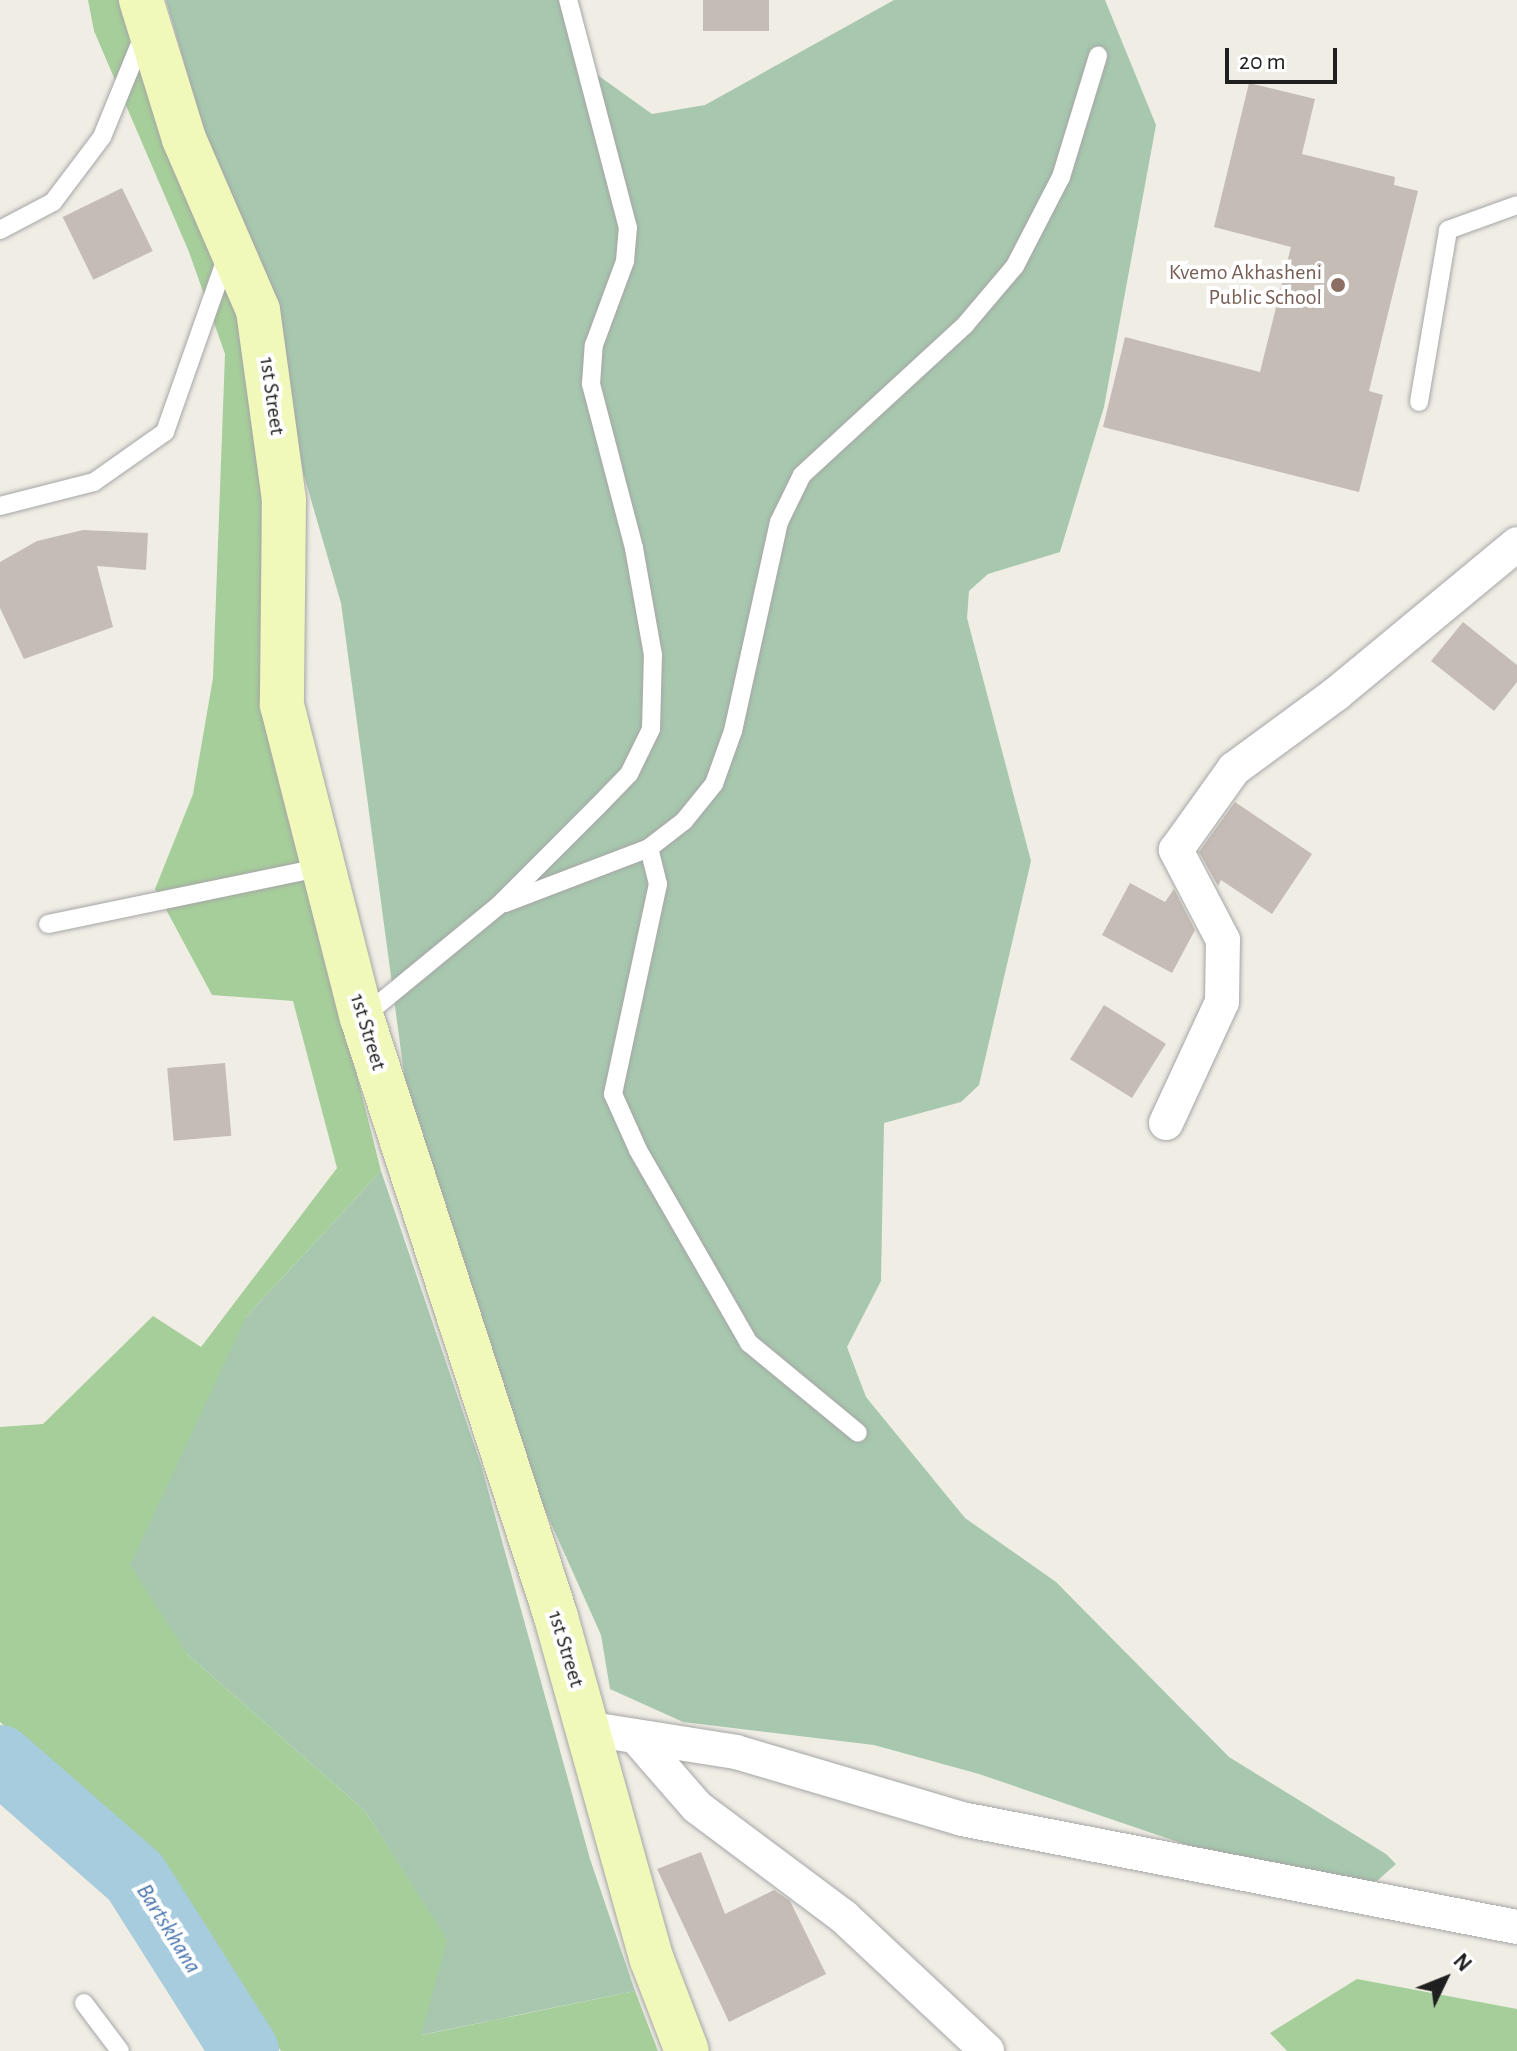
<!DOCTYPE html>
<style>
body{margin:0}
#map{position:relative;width:1517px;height:2051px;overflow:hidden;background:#f0ede5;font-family:"Alegreya Sans",sans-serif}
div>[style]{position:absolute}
.forest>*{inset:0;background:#a6ce9a}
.cemetery>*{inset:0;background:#a7c8ae}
.river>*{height:68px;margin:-34px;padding:0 34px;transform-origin:34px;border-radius:34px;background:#a6ccdd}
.building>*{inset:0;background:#c4bcb5;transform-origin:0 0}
.roads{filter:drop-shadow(0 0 2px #a6a6a6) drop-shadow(0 0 2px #a6a6a6)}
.lane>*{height:18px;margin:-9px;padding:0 9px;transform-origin:9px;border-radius:9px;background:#fff}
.street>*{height:34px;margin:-17px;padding:0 17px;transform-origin:17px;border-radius:17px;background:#fff}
.secondary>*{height:44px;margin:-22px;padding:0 22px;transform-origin:22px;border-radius:22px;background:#f1f9ba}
.dots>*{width:22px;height:22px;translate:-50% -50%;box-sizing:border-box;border:4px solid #fff;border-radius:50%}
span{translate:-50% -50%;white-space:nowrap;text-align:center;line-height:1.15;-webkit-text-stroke:8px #fff;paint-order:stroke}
.education-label{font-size:22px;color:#785e54}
.right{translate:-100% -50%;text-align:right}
.street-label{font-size:22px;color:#1f1f1f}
.water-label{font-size:24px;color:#4c76ae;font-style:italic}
.north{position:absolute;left:1405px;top:1939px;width:80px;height:80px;-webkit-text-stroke:6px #fff;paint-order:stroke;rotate:47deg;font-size:22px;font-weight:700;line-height:32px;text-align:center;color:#1f1f1f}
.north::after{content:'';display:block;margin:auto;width:28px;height:36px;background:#1f1f1f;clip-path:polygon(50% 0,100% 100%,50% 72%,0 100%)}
.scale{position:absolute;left:1225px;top:48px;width:112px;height:36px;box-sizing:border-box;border:4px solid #1f1f1f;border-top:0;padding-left:10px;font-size:24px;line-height:28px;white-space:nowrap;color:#1f1f1f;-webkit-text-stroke:6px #fff;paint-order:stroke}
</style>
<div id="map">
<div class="forest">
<div style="clip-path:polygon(88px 0,118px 0,243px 319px,260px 421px,263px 702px,381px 1171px,246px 1317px,187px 1654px,365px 1811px,448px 1940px,422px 2035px,635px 1991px,658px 2051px,281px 2051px,141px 1857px,0 1722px,0 1427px,43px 1424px,153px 1316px,201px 1347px,337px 1168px,293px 1001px,212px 995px,155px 889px,193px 794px,213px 678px,225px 354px,189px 252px,94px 31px)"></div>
<div style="clip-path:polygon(1357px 1979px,1517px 2009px,1517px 2051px,1287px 2051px,1270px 2033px)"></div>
</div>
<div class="cemetery">
<div style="clip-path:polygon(166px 0,560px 0,585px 66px,652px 114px,705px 105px,894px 0,1105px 0,1156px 125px,1104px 407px,1060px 552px,988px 574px,969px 591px,967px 618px,1031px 861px,979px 1085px,961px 1102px,884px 1123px,881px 1281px,847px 1347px,866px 1397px,965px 1518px,1056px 1582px,1229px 1757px,1386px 1854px,1396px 1864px,1377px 1881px,1298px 1883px,979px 1774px,874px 1745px,683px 1722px,610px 1689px,601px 1635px,528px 1472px,411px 1126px,341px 603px)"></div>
<div style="clip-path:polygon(381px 1171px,481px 1465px,590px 1859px,635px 1991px,421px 2035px,447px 1940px,365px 1811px,187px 1654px,130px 1565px,246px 1317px)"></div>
</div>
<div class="river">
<div style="left:0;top:1759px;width:179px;rotate:41.2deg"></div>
<div style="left:135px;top:1877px;width:206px;rotate:57.7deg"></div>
</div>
<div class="building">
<div style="left:703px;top:0;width:66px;height:31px"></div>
<div style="clip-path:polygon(1249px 83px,1315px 99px,1302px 154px,1395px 177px,1394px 185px,1418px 191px,1369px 391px,1383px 395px,1359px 492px,1103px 427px,1125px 337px,1260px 372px,1291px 247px,1214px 227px)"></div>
<div style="left:122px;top:188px;width:70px;height:66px;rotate:64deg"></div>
<div style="clip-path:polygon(83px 530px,148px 533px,146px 570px,97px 566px,113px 627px,24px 659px,0 608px,0 562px,37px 541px)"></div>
<div style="clip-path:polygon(1463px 622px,1517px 665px,1517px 682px,1494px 711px,1431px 661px)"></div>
<div style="clip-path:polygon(1235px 802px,1312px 854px,1272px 914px,1221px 880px,1218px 886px,1199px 852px)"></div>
<div style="clip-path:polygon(1130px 883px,1165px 902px,1174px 889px,1195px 930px,1172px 973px,1102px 935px)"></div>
<div style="left:1104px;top:1005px;width:73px;height:64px;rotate:32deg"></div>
<div style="left:225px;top:1063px;width:73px;height:58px;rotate:85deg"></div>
<div style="clip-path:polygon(701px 1852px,725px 1914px,774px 1890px,790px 1901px,826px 1974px,729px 2022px,657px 1869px)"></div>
</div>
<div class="roads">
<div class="lane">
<div style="left:0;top:230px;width:60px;rotate:-27.8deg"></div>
<div style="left:53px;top:202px;width:81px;rotate:-53deg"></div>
<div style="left:102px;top:137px;width:111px;rotate:-67.8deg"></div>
<div style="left:1419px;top:402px;width:174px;rotate:-80.4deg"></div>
<div style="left:1448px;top:230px;width:73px;rotate:-19.9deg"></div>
<div style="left:0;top:506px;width:97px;rotate:-14.3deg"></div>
<div style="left:94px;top:482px;width:87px;rotate:-35.2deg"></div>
<div style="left:165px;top:432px;width:187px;rotate:-70.6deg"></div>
<div style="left:649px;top:848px;width:37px;rotate:76deg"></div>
<div style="left:658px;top:884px;width:215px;rotate:102.1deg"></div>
<div style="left:613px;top:1094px;width:61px;rotate:65.9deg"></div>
<div style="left:638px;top:1150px;width:223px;rotate:60.1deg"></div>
<div style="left:749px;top:1343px;width:141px;rotate:39.5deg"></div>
<div style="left:505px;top:903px;width:154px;rotate:-20.9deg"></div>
<div style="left:649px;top:848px;width:44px;rotate:-37.6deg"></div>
<div style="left:684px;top:821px;width:48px;rotate:-51deg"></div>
<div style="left:714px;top:784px;width:56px;rotate:-70.3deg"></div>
<div style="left:733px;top:731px;width:214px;rotate:-77.6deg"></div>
<div style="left:779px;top:522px;width:52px;rotate:-63.9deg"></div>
<div style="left:802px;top:475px;width:222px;rotate:-42.6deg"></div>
<div style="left:965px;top:325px;width:77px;rotate:-49.7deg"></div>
<div style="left:1015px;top:266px;width:100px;rotate:-62.7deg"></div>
<div style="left:1061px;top:177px;width:127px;rotate:-73deg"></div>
<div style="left:48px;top:924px;width:282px;rotate:-11.7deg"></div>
<div style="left:364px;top:1016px;width:175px;rotate:-39.4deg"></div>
<div style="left:499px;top:905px;width:139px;rotate:-45deg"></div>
<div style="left:597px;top:807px;width:46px;rotate:-45.9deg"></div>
<div style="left:629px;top:774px;width:50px;rotate:-63.9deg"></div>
<div style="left:651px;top:729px;width:74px;rotate:-88.5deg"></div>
<div style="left:653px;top:655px;width:109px;rotate:-100.1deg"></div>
<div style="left:634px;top:548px;width:170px;rotate:-104.7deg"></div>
<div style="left:591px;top:384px;width:39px;rotate:-86deg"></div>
<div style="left:594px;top:345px;width:90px;rotate:-69.7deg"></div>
<div style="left:625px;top:261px;width:33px;rotate:-85deg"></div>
<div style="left:628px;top:228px;width:236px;rotate:-104.7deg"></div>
<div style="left:84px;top:2003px;width:60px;rotate:53.1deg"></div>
</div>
<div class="street">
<div style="left:1166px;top:1123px;width:133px;rotate:-65.2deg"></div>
<div style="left:1222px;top:1002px;width:62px;rotate:-89.1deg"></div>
<div style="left:1223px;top:940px;width:102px;rotate:-117.6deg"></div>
<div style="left:1176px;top:850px;width:100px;rotate:-54.4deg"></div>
<div style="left:1234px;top:769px;width:127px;rotate:-36.3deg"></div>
<div style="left:1336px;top:694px;width:235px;rotate:-39.6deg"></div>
<div style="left:591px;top:1729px;width:147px;rotate:9deg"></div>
<div style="left:736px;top:1752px;width:236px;rotate:16.5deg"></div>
<div style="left:962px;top:1819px;width:565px;rotate:11.01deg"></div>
<div style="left:637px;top:1738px;width:91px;rotate:49deg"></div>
<div style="left:697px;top:1807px;width:184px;rotate:36.8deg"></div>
<div style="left:844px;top:1917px;width:196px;rotate:43.1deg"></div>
</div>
<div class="secondary">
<div style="left:141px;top:0;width:145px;rotate:72.8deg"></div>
<div style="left:184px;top:139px;width:186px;rotate:66.6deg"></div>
<div style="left:258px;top:310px;width:193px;rotate:82.2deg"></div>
<div style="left:284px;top:501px;width:204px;rotate:90.6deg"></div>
<div style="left:282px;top:705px;width:323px;rotate:75.7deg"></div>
<div style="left:362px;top:1018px;width:630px;rotate:72.05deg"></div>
<div style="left:556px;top:1617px;width:356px;rotate:74.4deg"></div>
<div style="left:652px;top:1960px;width:97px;rotate:69deg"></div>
</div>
</div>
<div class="dots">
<div style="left:1338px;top:285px;background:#8d6e63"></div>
</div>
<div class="education-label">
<span class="right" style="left:1322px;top:285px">Kvemo Akhasheni<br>Public School</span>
</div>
<div class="street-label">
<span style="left:272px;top:396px;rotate:82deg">1st Street</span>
<span style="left:368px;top:1032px;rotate:73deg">1st Street</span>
<span style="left:566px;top:1649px;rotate:73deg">1st Street</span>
</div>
<div class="water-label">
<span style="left:168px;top:1929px;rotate:58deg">Bartskhana</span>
</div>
<div class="north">N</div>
<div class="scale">20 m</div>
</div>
